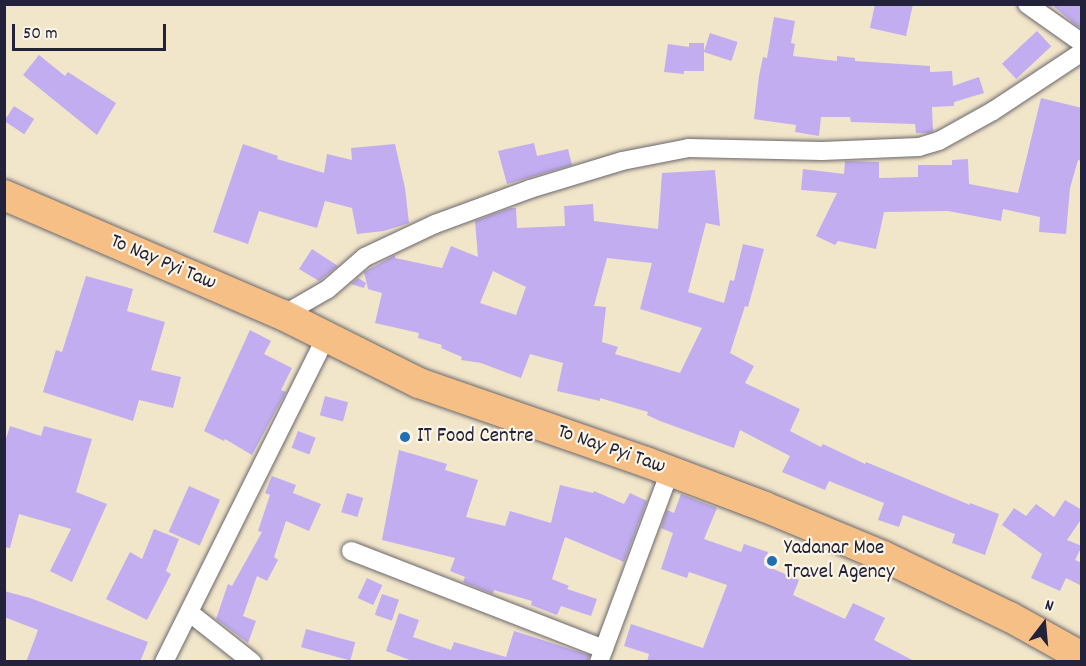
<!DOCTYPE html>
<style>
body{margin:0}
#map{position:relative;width:1086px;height:666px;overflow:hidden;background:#f2e6ca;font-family:Dekko,sans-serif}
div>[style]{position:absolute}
.building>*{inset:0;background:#c1adef;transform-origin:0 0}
.roads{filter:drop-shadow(0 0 2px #6b676d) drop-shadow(0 0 2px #6b676d)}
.minor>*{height:18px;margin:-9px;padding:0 9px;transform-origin:9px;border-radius:9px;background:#fff}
.primary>*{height:30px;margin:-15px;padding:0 15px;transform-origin:15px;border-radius:15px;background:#f5bf86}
.dots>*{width:16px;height:16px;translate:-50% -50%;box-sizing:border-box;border:3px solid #fcf5e5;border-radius:50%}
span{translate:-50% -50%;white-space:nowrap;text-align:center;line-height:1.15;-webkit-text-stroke:4.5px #fcf5e5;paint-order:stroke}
.street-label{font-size:21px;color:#22223b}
.poi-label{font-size:21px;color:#22223b}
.left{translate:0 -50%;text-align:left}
.frame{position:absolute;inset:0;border:6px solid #22223b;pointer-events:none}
.north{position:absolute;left:1014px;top:594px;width:60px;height:60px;-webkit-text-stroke:4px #fcf5e5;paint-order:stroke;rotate:16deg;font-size:16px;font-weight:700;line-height:24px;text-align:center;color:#22223b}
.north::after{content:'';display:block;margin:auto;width:21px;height:27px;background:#22223b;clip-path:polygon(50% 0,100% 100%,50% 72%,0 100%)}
.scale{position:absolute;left:12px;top:24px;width:154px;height:27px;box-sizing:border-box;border:3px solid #22223b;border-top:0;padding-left:8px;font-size:18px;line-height:21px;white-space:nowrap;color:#22223b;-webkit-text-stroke:4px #fcf5e5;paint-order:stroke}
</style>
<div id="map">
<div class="building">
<div style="clip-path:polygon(875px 4px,913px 4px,906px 36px,870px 28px)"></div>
<div style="clip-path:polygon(1051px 4px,1082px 4px,1082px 29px,1077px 26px)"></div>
<div style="clip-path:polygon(774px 17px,795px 21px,791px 43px,795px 44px,793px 56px,837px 61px,837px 56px,855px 58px,855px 61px,930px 66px,930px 72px,952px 71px,953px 86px,979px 77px,984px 93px,954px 102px,954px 106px,932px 107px,933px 131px,928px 133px,916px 133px,915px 124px,851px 122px,850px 117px,821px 117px,819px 136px,795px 132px,796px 125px,754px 119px,759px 76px,763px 57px,767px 58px)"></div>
<div style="left:1037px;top:31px;width:21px;height:48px;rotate:47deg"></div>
<div style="left:710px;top:33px;width:29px;height:20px;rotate:18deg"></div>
<div style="clip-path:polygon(689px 43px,704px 43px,704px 71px,684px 71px,684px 74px,664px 72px,668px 44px,689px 47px)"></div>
<div style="clip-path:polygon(39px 55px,65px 76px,68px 72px,116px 103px,97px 135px,23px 75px)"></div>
<div style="clip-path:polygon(1041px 98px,1082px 108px,1082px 161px,1078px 160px,1070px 188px,1066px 234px,1039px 232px,1040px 217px,1003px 209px,1001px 221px,948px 211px,884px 212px,876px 249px,838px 241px,835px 245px,816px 236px,837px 193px,801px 190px,803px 169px,844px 174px,845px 161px,879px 162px,879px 178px,918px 177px,918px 165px,952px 165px,952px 160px,968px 159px,969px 184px,1018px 193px)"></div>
<div style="left:14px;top:106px;width:24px;height:18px;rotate:33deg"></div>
<div style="clip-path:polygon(534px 143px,537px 156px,568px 149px,572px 165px,507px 184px,498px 151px)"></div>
<div style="clip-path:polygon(243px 144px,278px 156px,277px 159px,324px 173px,327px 154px,352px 160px,351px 148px,395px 144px,405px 188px,409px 223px,384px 231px,357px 234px,352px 208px,325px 201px,317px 228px,259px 211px,248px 244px,213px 232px)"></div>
<div style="clip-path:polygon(evenodd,715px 170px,720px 226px,706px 223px,688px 292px,724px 303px,730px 280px,734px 281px,743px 244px,764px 249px,748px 307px,745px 306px,730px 353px,754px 366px,745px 383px,800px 409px,790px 431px,821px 447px,823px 444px,865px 464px,866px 462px,970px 505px,970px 503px,999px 514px,985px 555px,952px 543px,955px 534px,903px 515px,899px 527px,878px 520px,884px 503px,829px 481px,825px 490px,782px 472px,790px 456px,740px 430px,734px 448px,660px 421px,647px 415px,648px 412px,600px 398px,600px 401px,557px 391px,563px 363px,530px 354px,521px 378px,481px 363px,461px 360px,462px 357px,441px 348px,442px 345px,418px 338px,419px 333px,375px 323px,382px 293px,368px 289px,364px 272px,395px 255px,395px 258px,442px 268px,451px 246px,478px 257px,475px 221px,511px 208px,516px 208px,517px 228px,565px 226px,564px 206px,593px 204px,594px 221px,658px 229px,662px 173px,715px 170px,607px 258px,652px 263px,640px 309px,702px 328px,680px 373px,615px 354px,618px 347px,602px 342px,606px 307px,594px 306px,607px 258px,715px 170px,493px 271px,526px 287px,516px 315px,480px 303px,493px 271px)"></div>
<div style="clip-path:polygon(312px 249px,338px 266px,319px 281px,299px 269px)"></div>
<div style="clip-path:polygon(86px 276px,133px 289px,127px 311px,165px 322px,151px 370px,181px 377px,173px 408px,139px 400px,133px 421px,43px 392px,56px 350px,62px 352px)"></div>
<div style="clip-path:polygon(358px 278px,366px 283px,364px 288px,351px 284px)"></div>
<div style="clip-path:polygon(250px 330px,271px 341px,264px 354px,292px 368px,281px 390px,286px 392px,252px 455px,225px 439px,224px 441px,204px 431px)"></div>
<div style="left:325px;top:396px;width:24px;height:20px;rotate:15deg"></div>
<div style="clip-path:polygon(10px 426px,41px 436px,44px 426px,92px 439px,76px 492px,107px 504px,72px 582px,50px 571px,71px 529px,19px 514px,10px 548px,4px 547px,4px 445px)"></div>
<div style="left:298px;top:431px;width:19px;height:18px;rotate:21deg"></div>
<div style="clip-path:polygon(399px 450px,447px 464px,445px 470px,478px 480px,466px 517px,505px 526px,510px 511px,551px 523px,560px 485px,593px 493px,594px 491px,624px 504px,630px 493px,647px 501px,624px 562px,565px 537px,552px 579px,569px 586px,567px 589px,597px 599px,591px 616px,561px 606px,557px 615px,531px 605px,532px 601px,494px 590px,493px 594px,463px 582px,465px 577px,450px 571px,455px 558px,382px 540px)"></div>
<div style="clip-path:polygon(272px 476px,296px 485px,293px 493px,321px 504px,309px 531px,286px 521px,274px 557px,278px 560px,267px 581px,257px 576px,243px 616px,256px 621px,248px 643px,216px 619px,228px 584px,232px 586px,262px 532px,258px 531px,270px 495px,265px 493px)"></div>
<div style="left:189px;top:486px;width:34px;height:50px;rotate:24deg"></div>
<div style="left:347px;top:493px;width:17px;height:20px;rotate:17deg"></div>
<div style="clip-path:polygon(681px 494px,717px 508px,704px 539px,741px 552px,744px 544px,768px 552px,764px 565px,799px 580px,793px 595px,845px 619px,853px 603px,885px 618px,874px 640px,916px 662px,647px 662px,649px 654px,624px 646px,631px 624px,703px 648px,727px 585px,689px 572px,687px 578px,661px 569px,673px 533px,661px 528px,667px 510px,674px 513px)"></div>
<div style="clip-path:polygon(1065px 500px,1082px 510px,1082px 518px,1067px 540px,1082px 546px,1075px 560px,1082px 563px,1082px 586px,1066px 578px,1060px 591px,1031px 578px,1042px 554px,1002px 525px,1014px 508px,1026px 516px,1036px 504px,1054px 517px)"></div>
<div style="clip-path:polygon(154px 529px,179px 539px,166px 571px,171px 574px,147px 620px,106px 599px,130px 552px,142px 559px)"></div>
<div style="left:367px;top:578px;width:17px;height:22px;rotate:25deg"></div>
<div style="clip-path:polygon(4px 591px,30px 598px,148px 642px,140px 662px,26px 662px,38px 630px,4px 617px)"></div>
<div style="left:382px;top:594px;width:18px;height:22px;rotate:19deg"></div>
<div style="clip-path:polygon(399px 613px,419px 620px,413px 637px,451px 650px,454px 642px,506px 657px,514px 631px,589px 655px,588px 662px,415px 662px,386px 651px)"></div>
<div style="left:306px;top:629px;width:51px;height:19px;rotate:15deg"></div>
</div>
<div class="roads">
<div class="minor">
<div style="left:1027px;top:4px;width:67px;rotate:35.3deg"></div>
<div style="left:283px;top:315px;width:52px;rotate:-30deg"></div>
<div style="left:328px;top:289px;width:49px;rotate:-40.9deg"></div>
<div style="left:365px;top:257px;width:77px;rotate:-25.2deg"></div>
<div style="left:435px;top:224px;width:101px;rotate:-20.2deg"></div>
<div style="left:530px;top:189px;width:96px;rotate:-16.9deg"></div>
<div style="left:622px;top:161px;width:68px;rotate:-11deg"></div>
<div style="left:689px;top:148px;width:133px;rotate:1.3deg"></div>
<div style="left:822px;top:151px;width:97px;rotate:-2.4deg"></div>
<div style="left:919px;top:147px;width:21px;rotate:-17deg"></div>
<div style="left:939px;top:141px;width:62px;rotate:-29.1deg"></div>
<div style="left:993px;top:111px;width:107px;rotate:-33.5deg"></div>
<div style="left:351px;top:551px;width:271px;rotate:21.2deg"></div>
<div style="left:190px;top:613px;width:79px;rotate:38.3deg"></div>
<div style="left:164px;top:662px;width:363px;rotate:-63.5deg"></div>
<div style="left:599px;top:662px;width:204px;rotate:-69.6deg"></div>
</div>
<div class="primary">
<div style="left:4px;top:195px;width:304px;rotate:23.3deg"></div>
<div style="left:283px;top:315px;width:152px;rotate:26.6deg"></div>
<div style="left:419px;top:383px;width:240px;rotate:19.2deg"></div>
<div style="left:646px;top:462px;width:127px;rotate:20.7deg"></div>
<div style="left:765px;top:507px;width:128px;rotate:22.6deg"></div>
<div style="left:883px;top:556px;width:141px;rotate:25.7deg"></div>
<div style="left:1010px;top:617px;width:82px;rotate:29.1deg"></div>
</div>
</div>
<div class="dots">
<div style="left:405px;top:437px;background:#1f6fb2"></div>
<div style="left:772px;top:561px;background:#1f6fb2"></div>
</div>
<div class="street-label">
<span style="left:163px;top:263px;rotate:23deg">To Nay Pyi Taw</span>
<span style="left:611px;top:450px;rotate:19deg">To Nay Pyi Taw</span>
</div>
<div class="poi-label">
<span class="left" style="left:417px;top:437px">IT Food Centre</span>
<span class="left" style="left:784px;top:561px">Yadanar Moe<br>Travel Agency</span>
</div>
<div class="frame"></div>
<div class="north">N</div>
<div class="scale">50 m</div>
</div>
